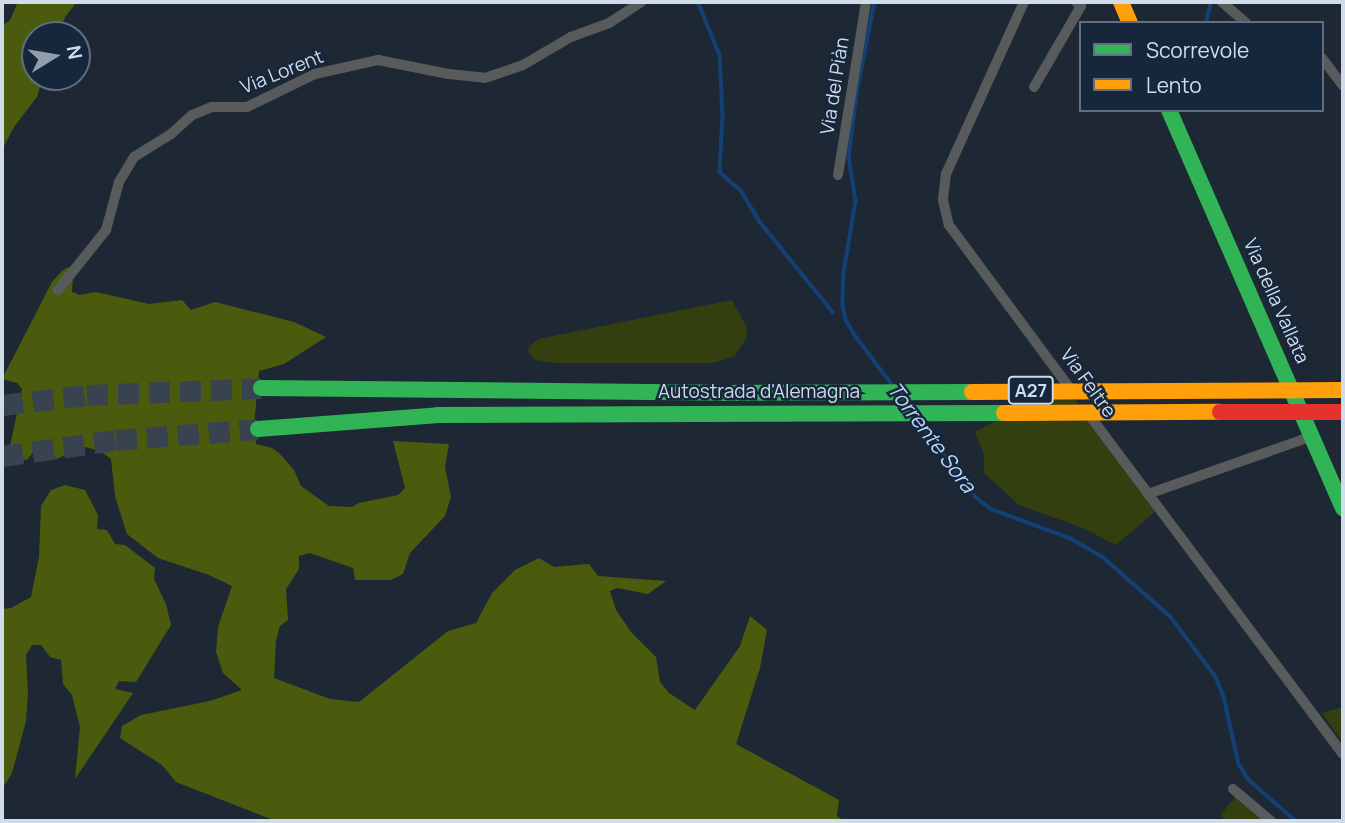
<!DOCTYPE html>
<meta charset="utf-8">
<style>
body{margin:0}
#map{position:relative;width:1345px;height:823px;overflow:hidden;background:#1e2834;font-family:Manrope,sans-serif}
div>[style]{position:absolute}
.green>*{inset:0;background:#333f0e}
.forest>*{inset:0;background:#4a5b0e}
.stream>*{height:3.5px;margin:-1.75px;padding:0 1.75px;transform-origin:1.75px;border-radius:1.75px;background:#134075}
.highway-tunnel>*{height:21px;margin-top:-10.5px;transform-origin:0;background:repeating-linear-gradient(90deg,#39434f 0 21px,transparent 0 31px)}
.street>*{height:10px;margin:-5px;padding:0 5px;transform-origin:5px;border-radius:5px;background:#585b5c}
.fast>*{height:16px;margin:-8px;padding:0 8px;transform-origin:8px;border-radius:8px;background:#30b455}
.slow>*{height:16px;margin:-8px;padding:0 8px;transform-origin:8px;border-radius:8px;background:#ff9f0a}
.jam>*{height:16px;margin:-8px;padding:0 8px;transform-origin:8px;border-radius:8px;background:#e5322d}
span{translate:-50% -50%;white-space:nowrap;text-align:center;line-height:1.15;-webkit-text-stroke:5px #16273c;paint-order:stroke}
.shield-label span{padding:2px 5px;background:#16273c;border:2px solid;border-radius:5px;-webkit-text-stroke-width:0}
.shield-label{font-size:18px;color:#d1dcea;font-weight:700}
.street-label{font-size:19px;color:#d1dcea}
.water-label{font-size:21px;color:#bbd5f7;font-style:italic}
.frame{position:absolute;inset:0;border:4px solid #d1dcea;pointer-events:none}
.legend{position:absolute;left:1079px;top:21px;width:245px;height:91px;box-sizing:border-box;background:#16273c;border:2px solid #616f82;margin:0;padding:9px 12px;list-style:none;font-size:21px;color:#d1dcea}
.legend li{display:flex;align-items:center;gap:14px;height:35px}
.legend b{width:35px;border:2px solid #616f82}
.north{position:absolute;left:21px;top:21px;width:70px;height:70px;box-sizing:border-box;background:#16273c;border:2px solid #616f82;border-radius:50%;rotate:79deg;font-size:19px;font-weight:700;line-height:28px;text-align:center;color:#d1dcea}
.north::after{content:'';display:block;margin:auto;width:24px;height:32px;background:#929daa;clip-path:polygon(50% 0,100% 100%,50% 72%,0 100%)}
</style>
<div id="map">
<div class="green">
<div style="clip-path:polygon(732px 300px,747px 328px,746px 339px,734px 357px,712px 363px,556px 363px,535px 360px,528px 352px,529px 347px,538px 339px)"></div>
<div style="clip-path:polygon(1070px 393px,1157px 510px,1116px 545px,1083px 528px,1019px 505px,984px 473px,984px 455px,975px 432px,1021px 408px)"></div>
<div style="clip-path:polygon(1343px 707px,1343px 743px,1322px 713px)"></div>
<div style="clip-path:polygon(1237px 795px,1267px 821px,1225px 821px,1221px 814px)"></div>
</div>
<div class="forest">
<div style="clip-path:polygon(18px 2px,77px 2px,65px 17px,59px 35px,35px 35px,35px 77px,43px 77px,37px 97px,14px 127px,2px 150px,2px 26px,10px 20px)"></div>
<div style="clip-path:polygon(74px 265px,72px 292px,80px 295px,96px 292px,149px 304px,182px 300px,191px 310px,215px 302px,294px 322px,326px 337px,284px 364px,259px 371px,254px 426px,256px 444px,272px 448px,280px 454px,294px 470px,301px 486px,329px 506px,352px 507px,359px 503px,398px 495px,405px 488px,393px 441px,449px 444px,445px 467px,451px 497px,445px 516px,410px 553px,403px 574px,391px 580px,355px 580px,353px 568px,310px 553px,299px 556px,299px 569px,286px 589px,288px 620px,280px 626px,276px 640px,274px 678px,330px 699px,359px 702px,448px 631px,476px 623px,492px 593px,515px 570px,539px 558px,554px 567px,589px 564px,598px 576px,666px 581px,648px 594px,617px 588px,610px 591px,616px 610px,631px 632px,656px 657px,660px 682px,669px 693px,695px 710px,740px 646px,750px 616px,767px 630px,760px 668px,736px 744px,839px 800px,837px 816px,844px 821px,276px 821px,176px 782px,162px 765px,120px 738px,122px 726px,141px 715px,210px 701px,242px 690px,223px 673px,216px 652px,218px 627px,232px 586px,209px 575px,158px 558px,127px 534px,115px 496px,111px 459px,100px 451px,85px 447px,56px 459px,37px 447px,27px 460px,8px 456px,22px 389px,17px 383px,2px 379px,52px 282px,63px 270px)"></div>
<div style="clip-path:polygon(65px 485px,85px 490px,98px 515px,97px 529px,107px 530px,115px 544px,125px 545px,155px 568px,154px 579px,166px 604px,171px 625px,136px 682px,119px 681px,115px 689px,133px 693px,75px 779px,80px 727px,72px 695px,63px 684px,61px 660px,50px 657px,41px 645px,32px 645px,26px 655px,28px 693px,26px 721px,12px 773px,2px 789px,2px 609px,11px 608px,31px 597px,39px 557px,41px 506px,51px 490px)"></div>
</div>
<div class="stream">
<div style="left:698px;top:2px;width:57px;rotate:67.5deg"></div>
<div style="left:720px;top:55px;width:61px;rotate:87.2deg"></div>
<div style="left:723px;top:116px;width:56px;rotate:93.1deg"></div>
<div style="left:720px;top:172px;width:30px;rotate:42deg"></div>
<div style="left:742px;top:192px;width:35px;rotate:59deg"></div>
<div style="left:760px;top:222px;width:116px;rotate:51deg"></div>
<div style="left:875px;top:2px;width:94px;rotate:101.1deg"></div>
<div style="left:857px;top:94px;width:64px;rotate:97.2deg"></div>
<div style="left:849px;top:157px;width:45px;rotate:81deg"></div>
<div style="left:856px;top:201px;width:73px;rotate:99.5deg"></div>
<div style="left:844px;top:273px;width:32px;rotate:92deg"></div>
<div style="left:843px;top:305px;width:15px;rotate:79deg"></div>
<div style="left:846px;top:320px;width:21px;rotate:59deg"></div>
<div style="left:857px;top:338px;width:56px;rotate:52.9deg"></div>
<div style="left:1206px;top:23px;width:22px;rotate:-77deg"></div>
<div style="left:919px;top:420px;width:90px;rotate:54.5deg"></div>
<div style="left:971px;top:493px;width:26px;rotate:39deg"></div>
<div style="left:991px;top:509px;width:84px;rotate:20.2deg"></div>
<div style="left:1070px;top:538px;width:38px;rotate:30deg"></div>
<div style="left:1103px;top:557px;width:89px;rotate:41.4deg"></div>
<div style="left:1170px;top:616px;width:76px;rotate:53deg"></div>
<div style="left:1216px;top:677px;width:22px;rotate:68deg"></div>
<div style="left:1224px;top:697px;width:69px;rotate:77.4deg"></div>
<div style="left:1239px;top:764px;width:19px;rotate:58deg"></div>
<div style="left:1249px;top:780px;width:62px;rotate:41.1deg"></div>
</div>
<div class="highway-tunnel">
<div style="left:2px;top:405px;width:86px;rotate:-6.7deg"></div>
<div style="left:87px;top:395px;width:174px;rotate:-2.3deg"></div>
<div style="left:2px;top:456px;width:115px;rotate:-8deg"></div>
<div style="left:116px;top:440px;width:142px;rotate:-4.4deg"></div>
</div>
<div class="street">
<div style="left:1024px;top:2px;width:189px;rotate:114.4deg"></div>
<div style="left:946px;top:174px;width:26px;rotate:97deg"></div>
<div style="left:943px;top:200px;width:26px;rotate:77deg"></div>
<div style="left:949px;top:225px;width:205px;rotate:53.5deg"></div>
<div style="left:1222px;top:2px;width:32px;rotate:41deg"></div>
<div style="left:1322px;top:58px;width:35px;rotate:53deg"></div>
<div style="left:1034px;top:87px;width:94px;rotate:-59.9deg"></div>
<div style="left:1081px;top:6px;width:6px;rotate:-141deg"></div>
<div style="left:838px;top:175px;width:175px;rotate:-80.8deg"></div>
<div style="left:58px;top:290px;width:77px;rotate:-51.3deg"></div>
<div style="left:106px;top:230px;width:50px;rotate:-74.8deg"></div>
<div style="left:119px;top:182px;width:29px;rotate:-59deg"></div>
<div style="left:134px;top:157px;width:44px;rotate:-31.9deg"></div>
<div style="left:171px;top:134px;width:28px;rotate:-42deg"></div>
<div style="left:192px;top:115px;width:22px;rotate:-22deg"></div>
<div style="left:212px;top:107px;width:35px"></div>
<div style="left:247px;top:107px;width:76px;rotate:-25.9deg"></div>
<div style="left:315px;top:74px;width:65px;rotate:-12.5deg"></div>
<div style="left:378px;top:60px;width:72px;rotate:11.2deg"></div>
<div style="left:449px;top:74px;width:36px;rotate:6deg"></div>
<div style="left:485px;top:78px;width:40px;rotate:-18.9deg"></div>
<div style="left:523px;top:65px;width:56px;rotate:-30.3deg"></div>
<div style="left:571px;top:37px;width:40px;rotate:-20.2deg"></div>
<div style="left:609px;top:23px;width:38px;rotate:-33deg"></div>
<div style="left:1087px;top:412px;width:427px;rotate:53.2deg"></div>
<div style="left:1148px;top:494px;width:175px;rotate:-19.4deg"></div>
<div style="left:1233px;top:789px;width:50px;rotate:40.1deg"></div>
</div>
<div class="fast">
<div style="left:1169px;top:110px;width:435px;rotate:66.4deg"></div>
<div style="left:261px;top:388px;width:458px;rotate:0.6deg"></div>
<div style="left:719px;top:393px;width:253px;rotate:-0.2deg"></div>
<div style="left:258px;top:429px;width:181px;rotate:-4.4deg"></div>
<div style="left:438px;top:415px;width:566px;rotate:-0.2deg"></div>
</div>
<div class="slow">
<div style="left:1121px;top:2px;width:23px;rotate:67deg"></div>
<div style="left:972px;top:392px;width:371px;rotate:-0.3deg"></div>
<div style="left:1004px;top:413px;width:216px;rotate:-0.3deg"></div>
</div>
<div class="jam">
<div style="left:1220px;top:412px;width:123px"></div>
</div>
<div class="shield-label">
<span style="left:1031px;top:390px">A27</span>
</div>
<div class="street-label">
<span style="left:282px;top:72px;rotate:-22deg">Via Lorent</span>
<span style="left:835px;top:86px;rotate:-81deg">Via del Piàn</span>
<span style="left:1276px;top:301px;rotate:66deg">Via della Vallata</span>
<span style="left:1088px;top:383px;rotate:54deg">Via Feltre</span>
<span style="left:759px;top:392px">Autostrada d'Alemagna</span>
</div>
<div class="water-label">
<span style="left:932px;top:437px;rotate:53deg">Torrente Sora</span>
</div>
<div class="frame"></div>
<ul class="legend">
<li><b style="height:9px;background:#30b455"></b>Scorrevole</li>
<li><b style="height:9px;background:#ff9f0a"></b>Lento</li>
</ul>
<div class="north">N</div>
</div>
